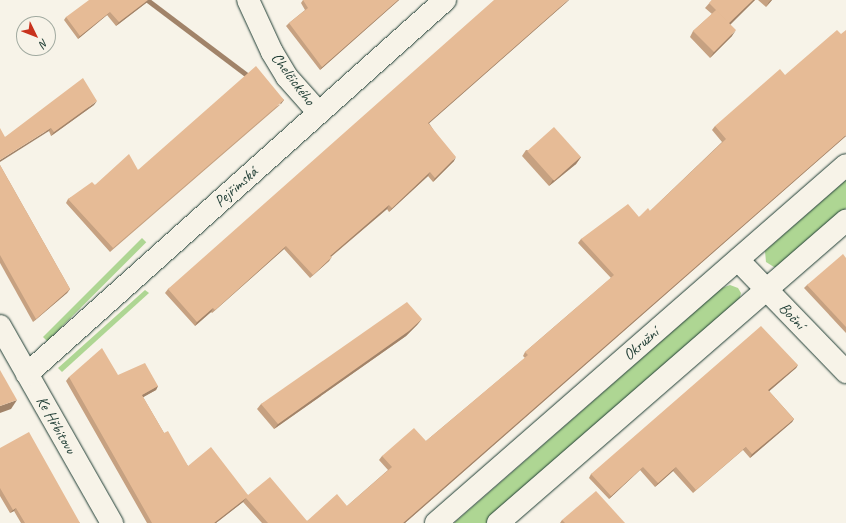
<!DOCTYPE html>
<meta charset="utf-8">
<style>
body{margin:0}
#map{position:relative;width:846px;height:523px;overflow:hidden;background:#f7f3e8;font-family:Caveat,sans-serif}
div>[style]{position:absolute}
.green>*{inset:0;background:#aed693;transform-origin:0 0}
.roads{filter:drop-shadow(0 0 1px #1f3d34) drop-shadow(0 0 1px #1f3d34)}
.street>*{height:22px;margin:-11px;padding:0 11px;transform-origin:11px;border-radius:11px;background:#f7f3e8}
.wall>*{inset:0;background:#c6a181}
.shaded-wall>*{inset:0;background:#a18369;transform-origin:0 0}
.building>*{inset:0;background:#e6bb96;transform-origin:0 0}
span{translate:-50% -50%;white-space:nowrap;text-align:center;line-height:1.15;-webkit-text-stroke:3px #f7f3e8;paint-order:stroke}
.street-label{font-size:16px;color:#1f3d34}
.north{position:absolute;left:16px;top:16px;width:40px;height:40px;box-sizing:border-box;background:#f7f3e8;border:1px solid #a1aaa0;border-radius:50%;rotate:133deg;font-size:11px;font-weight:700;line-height:16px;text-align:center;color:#1f3d34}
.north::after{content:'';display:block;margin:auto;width:14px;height:18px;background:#c8321e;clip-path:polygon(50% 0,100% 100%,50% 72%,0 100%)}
</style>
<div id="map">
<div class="green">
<div style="clip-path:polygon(846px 180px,846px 208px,778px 267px,774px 267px,766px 262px,765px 251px)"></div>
<div style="left:142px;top:238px;width:6px;height:140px;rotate:45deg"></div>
<div style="clip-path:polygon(730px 285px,738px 288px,741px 293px,739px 301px,486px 523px,454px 523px,722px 288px)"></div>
<div style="clip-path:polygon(145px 290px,149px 293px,62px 372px,58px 368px)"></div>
</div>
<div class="roads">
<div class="street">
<div style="left:248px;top:0;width:57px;rotate:65.2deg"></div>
<div style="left:272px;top:52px;width:29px;rotate:59deg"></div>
<div style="left:287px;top:77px;width:48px;rotate:48.4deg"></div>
<div style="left:738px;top:260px;width:156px;rotate:46deg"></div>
<div style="left:0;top:326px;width:227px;rotate:60.4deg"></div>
<div style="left:27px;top:374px;width:561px;rotate:-41.82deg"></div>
<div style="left:436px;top:523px;width:544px;rotate:-41.13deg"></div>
<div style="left:498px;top:523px;width:461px;rotate:-41deg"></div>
</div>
</div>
<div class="wall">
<div style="clip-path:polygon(150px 0,116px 26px,107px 15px,78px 39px,64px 20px,66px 17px)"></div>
<div style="clip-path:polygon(303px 0,399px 0,320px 70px,286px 26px,289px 23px,305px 10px,301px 3px)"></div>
<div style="clip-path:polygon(569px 0,429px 123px,454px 161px,433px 182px,428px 176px,389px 212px,387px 209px,331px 257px,329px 261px,310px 278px,284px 249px,212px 313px,211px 312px,195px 326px,165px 293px,168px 289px)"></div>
<div style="clip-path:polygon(712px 0,755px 0,730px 24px,732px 36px,710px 58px,690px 37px,693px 31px,712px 14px,705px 8px)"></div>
<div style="clip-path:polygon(758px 0,772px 0,766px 7px)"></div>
<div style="clip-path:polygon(281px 104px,110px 252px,66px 203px,68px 199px,95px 185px,138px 170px)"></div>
<div style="clip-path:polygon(94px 105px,51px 136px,49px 131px,5px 137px)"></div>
<div style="clip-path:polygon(715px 126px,846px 136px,405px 523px,262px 523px,243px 502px,216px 523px,147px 523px,66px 381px,69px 377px,118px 375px,158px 386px,156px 390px,143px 397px,164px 433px,188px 466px,248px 495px,307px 521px,347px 506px,388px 470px,379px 460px,382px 456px,426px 441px,525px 358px,523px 356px,525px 352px,611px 278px,578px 243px,581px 239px,639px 217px,650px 211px,722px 142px,712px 130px)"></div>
<div style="clip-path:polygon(526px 150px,581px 157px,576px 164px,549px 186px,522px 156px)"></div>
<div style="clip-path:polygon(0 165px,70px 289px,67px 293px,33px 322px,0 263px)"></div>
<div style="clip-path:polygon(846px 258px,846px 333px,804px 288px,807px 285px)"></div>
<div style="clip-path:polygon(418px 324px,406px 336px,274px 429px,257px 409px,261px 404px)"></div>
<div style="clip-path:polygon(798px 365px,796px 368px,769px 391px,794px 419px,792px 422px,750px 458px,743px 450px,693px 493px,673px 471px,655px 487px,640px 470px,609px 499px,589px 478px,591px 474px)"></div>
<div style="clip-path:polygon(0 448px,80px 523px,21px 523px,14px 511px,10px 513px,0 496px)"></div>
<div style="clip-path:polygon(562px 520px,625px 523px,560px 523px)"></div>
</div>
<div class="shaded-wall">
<div style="clip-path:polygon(148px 0,150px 0,116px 26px,119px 22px)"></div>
<div style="clip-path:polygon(398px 0,399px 0,320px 70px,322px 67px)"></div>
<div style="clip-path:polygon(568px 0,569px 0,426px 126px,428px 123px)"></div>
<div style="clip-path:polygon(753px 0,755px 0,726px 29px,729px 23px)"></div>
<div style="clip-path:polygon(771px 0,772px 0,766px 7px,769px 2px)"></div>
<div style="clip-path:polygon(110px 12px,107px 15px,78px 39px,80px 36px)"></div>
<div style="clip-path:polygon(736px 30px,732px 36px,710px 58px,714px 52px)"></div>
<div style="left:284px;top:100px;width:5px;height:226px;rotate:127deg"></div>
<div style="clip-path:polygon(97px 101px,94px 105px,51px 136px,54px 132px)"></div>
<div style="clip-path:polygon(51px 128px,49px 131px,0 162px,0 160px)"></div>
<div style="clip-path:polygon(846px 135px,846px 136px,405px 523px,403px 523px)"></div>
<div style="clip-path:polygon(456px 157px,454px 161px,433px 182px,435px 178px)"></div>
<div style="clip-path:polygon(581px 157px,576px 164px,549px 186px,553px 180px)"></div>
<div style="clip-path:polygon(430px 172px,428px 176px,389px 212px,392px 208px)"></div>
<div style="clip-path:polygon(389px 205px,387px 209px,328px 259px,330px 256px)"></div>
<div style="clip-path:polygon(286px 246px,284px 249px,212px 313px,215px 310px)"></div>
<div style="clip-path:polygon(332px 257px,329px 261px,310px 278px,313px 275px)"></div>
<div style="clip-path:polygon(70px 289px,67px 293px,33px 322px,36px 319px)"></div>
<div style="clip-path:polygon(213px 308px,211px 312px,195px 326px,197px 322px)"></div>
<div style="clip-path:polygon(422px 319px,418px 324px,406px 336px,274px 429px,278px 424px)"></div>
<div style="clip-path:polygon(798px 365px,796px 368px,766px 394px,768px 390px)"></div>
<div style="clip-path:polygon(158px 386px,156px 390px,140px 399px,142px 395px)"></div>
<div style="clip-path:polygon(17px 400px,11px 409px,0 413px,0 406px)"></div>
<div style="clip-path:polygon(794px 419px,792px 422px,750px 458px,752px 454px)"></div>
<div style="left:746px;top:447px;width:4px;height:66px;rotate:135deg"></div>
<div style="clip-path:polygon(643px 467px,640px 470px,609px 499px,611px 496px)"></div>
<div style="clip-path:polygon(676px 467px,673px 471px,655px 487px,658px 483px)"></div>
<div style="clip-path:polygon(246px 498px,243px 502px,216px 523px,214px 523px)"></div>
<div style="clip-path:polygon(16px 508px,14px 511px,10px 513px,13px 510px)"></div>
</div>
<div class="building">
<div style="clip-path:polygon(89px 0,148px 0,119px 22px,110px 12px,80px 36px,66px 17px)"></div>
<div style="clip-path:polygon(303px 0,398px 0,322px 67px,289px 23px,308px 8px)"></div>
<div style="clip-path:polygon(494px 0,568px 0,428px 123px,456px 157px,435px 178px,430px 172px,392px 208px,389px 205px,330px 256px,332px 257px,313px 275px,286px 246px,215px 310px,213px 308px,197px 322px,168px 289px)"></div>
<div style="clip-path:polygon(712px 0,753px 0,729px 23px,736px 30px,714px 52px,693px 31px,716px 10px,727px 21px,709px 3px)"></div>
<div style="clip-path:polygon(837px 30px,841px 34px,846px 30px,846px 135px,403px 523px,268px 523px,246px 498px,214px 523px,152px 523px,69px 377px,102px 348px,118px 375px,145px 363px,158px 386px,142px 395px,164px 433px,168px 431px,188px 466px,211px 447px,248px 495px,270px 477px,307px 521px,337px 494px,347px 506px,392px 467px,382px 456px,414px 428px,426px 441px,528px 355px,525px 352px,614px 275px,581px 239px,628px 204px,639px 217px,648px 208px,650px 211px,726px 139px,715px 126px,780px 69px,785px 75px)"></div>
<div style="clip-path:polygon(256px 66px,284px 100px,113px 248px,68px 199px,92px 182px,95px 185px,129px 154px,138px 170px)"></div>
<div style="clip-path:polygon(83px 78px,97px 101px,54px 132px,51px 128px,0 160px,0 128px,5px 137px)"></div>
<div style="left:554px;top:127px;width:40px;height:36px;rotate:48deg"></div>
<div style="clip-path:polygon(0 165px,70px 289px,36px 319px,0 255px)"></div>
<div style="clip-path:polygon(843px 254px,846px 258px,846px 327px,807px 285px)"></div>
<div style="clip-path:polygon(407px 302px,422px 319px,409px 331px,278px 424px,261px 404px)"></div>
<div style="clip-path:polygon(761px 326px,798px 365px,768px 390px,794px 419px,752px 454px,746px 447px,696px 490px,676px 467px,658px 483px,643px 467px,611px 496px,591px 474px)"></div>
<div style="clip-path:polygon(0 370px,17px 400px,0 406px)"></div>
<div style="clip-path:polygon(29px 432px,80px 523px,25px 523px,16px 508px,13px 510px,0 488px,0 448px)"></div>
<div style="clip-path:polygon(596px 491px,625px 523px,565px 523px,562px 520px)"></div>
</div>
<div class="street-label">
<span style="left:293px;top:79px;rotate:53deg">Chelčického</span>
<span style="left:236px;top:187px;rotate:-42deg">Pejřimská</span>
<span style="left:792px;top:316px;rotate:46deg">Boční</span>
<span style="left:641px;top:344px;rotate:-41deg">Okružní</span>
<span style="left:56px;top:425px;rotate:60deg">Ke Hřbitovu</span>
</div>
<div class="north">N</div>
</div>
